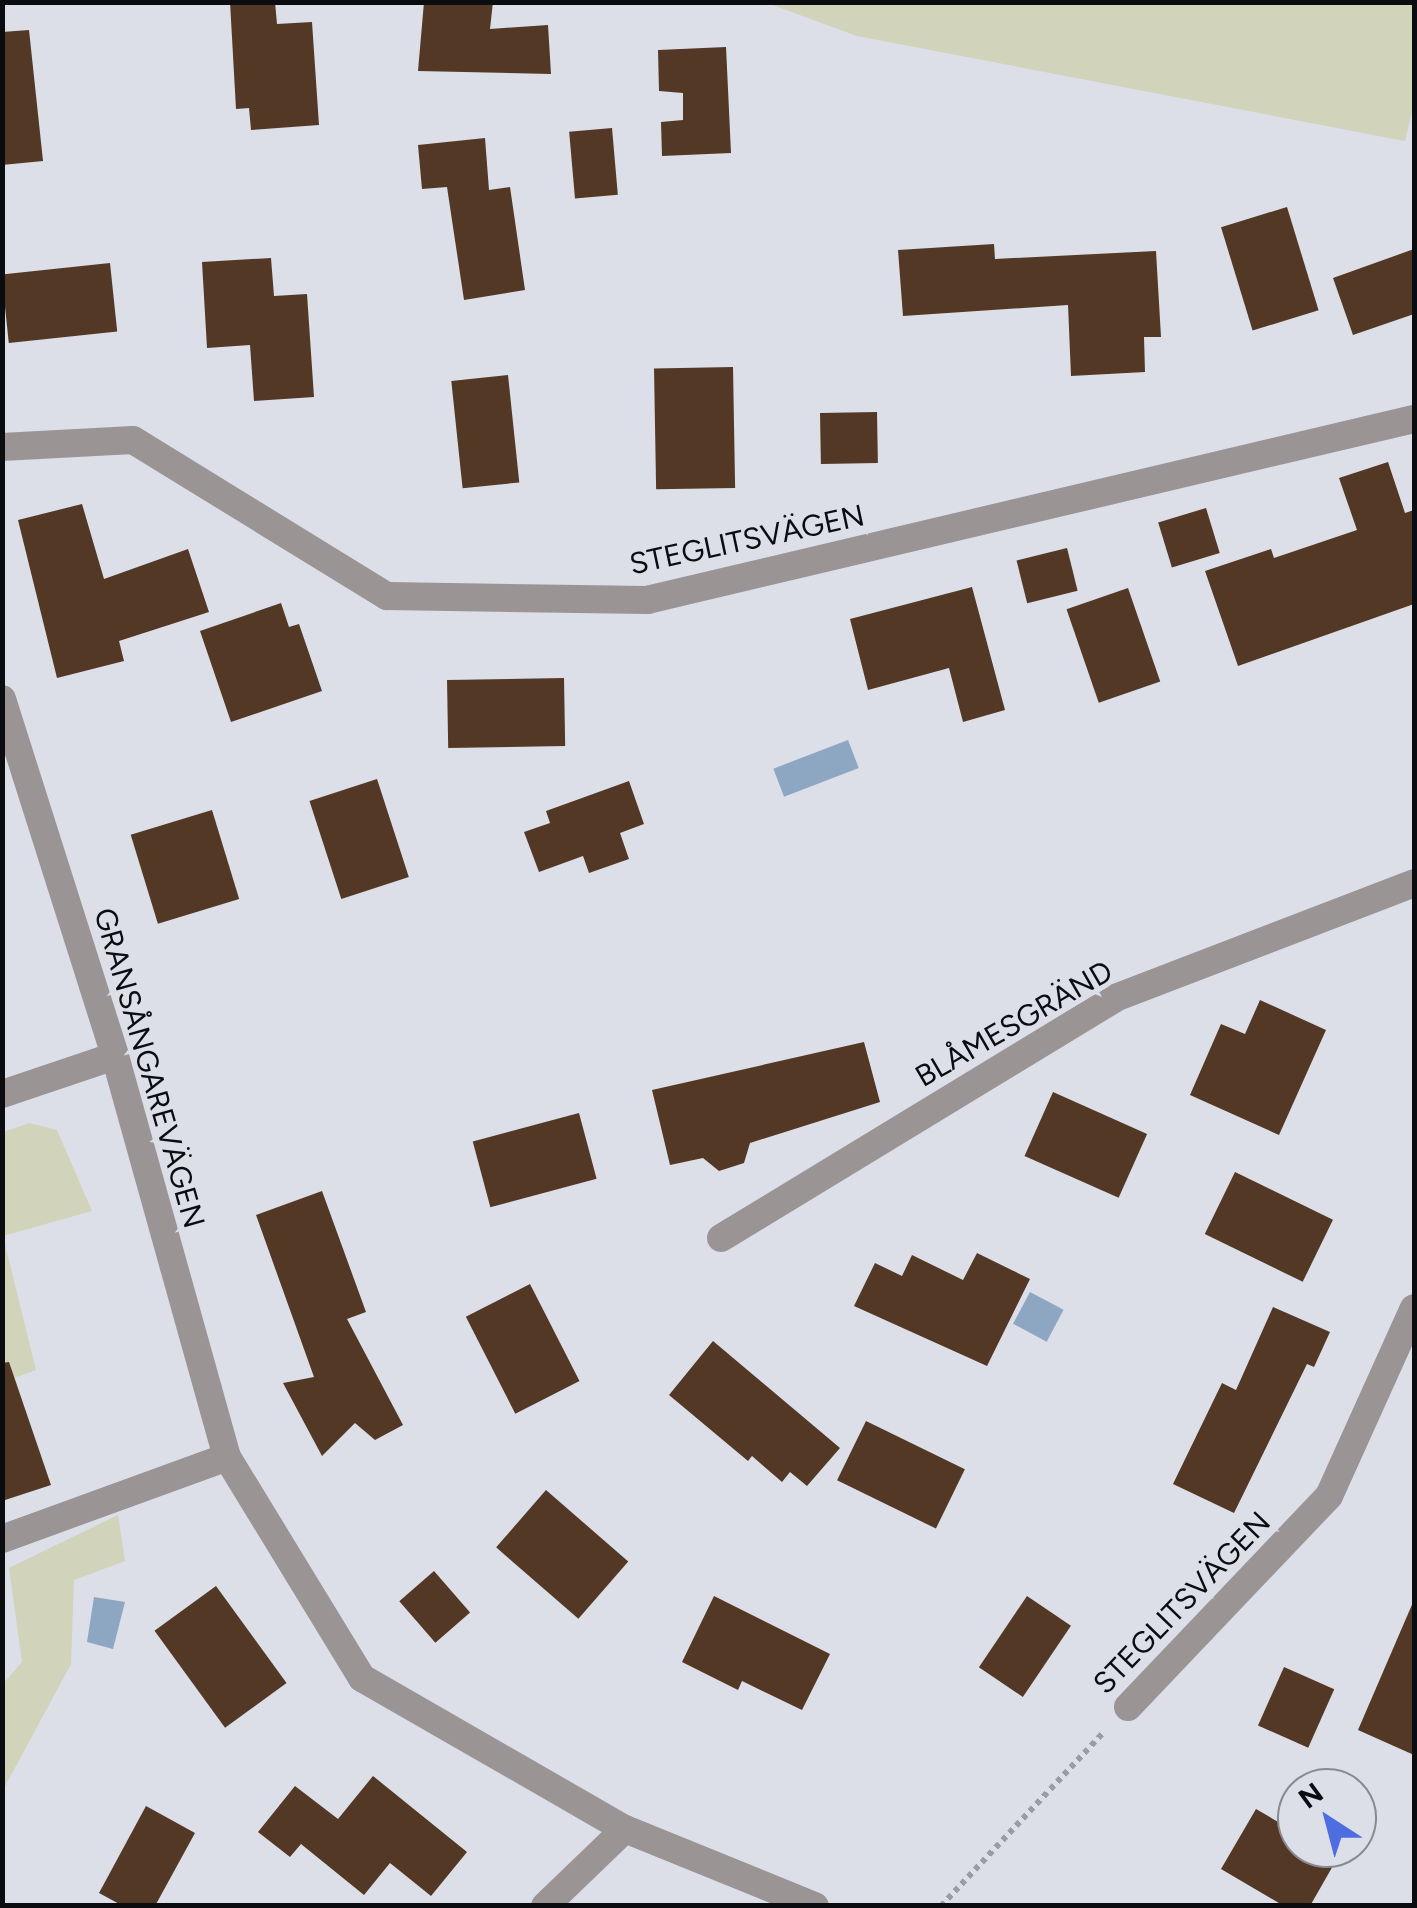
<!DOCTYPE html>
<meta charset="utf-8">
<style>
body{margin:0}
#map{position:relative;width:1417px;height:1908px;overflow:hidden;background:#dcdee8;font-family:Figtree,sans-serif}
div>[style]{position:absolute}
.green>*{inset:0;background:#d1d3bb}
.water>*{inset:0;background:#8da7c2;transform-origin:0 0}
.building>*{inset:0;background:#533925;transform-origin:0 0}
.path>*{height:6px;margin-top:-3px;transform-origin:0;background:repeating-linear-gradient(90deg,#9a9ca3 0 5px,transparent 0 10px)}
.minor>*{height:28px;margin:-14px;padding:0 14px;transform-origin:14px;border-radius:14px;background:#9a9495}
span{translate:-50% -50%;white-space:nowrap;text-align:center;line-height:1.15;-webkit-text-stroke:10px #dcdee8;paint-order:stroke}
.street-label{font-size:30px;color:#0b0c0f}
.frame{position:absolute;inset:0;border:5px solid #0b0c0f;pointer-events:none}
.north{position:absolute;left:1277px;top:1768px;width:100px;height:100px;box-sizing:border-box;background:#dcdee8;border:2px solid #888a91;border-radius:50%;rotate:324deg;font-size:28px;font-weight:700;line-height:40px;text-align:center;color:#0b0c0f}
.north::after{content:'';display:block;margin:auto;width:35px;height:45px;background:#4d6de1;clip-path:polygon(50% 0,100% 100%,50% 72%,0 100%)}
</style>
<div id="map">
<div class="green">
<div style="clip-path:polygon(767px 3px,1414px 3px,1414px 103px,1405px 141px,857px 36px)"></div>
<div style="clip-path:polygon(30px 1123px,57px 1130px,92px 1211px,3px 1236px,36px 1370px,3px 1382px,3px 1132px)"></div>
<div style="clip-path:polygon(118px 1515px,125px 1561px,74px 1580px,71px 1664px,3px 1790px,3px 1684px,22px 1662px,9px 1568px)"></div>
</div>
<div class="water">
<div style="left:848px;top:740px;width:30px;height:80px;rotate:69deg"></div>
<div style="left:1030px;top:1292px;width:38px;height:36px;rotate:28deg"></div>
<div style="clip-path:polygon(94px 1597px,125px 1602px,113px 1649px,87px 1642px)"></div>
</div>
<div class="building">
<div style="clip-path:polygon(230px 2px,275px 2px,277px 24px,312px 22px,319px 125px,251px 130px,249px 108px,236px 109px)"></div>
<div style="clip-path:polygon(424px 2px,493px 2px,490px 29px,548px 25px,551px 74px,418px 71px)"></div>
<div style="clip-path:polygon(29px 30px,43px 161px,2px 165px,2px 32px)"></div>
<div style="clip-path:polygon(726px 47px,731px 153px,662px 156px,661px 122px,683px 120px,683px 93px,659px 91px,658px 50px)"></div>
<div style="left:612px;top:128px;width:67px;height:43px;rotate:85deg"></div>
<div style="clip-path:polygon(485px 138px,489px 190px,510px 187px,525px 290px,464px 300px,447px 187px,422px 189px,418px 145px)"></div>
<div style="left:1287px;top:207px;width:108px;height:69px;rotate:73deg"></div>
<div style="clip-path:polygon(994px 244px,995px 259px,1156px 251px,1161px 337px,1144px 337px,1145px 372px,1071px 376px,1068px 305px,903px 316px,898px 250px)"></div>
<div style="clip-path:polygon(1414px 249px,1414px 314px,1353px 335px,1333px 278px)"></div>
<div style="clip-path:polygon(271px 258px,274px 296px,307px 294px,314px 397px,254px 401px,250px 345px,207px 348px,202px 262px)"></div>
<div style="left:110px;top:263px;width:69px;height:109px;rotate:84deg"></div>
<div style="left:733px;top:367px;width:121px;height:79px;rotate:89deg"></div>
<div style="left:508px;top:375px;width:108px;height:57px;rotate:84deg"></div>
<div style="left:877px;top:412px;width:51px;height:57px;rotate:89deg"></div>
<div style="clip-path:polygon(1388px 462px,1405px 513px,1414px 510px,1414px 604px,1238px 666px,1205px 571px,1271px 549px,1274px 558px,1357px 530px,1339px 478px)"></div>
<div style="clip-path:polygon(82px 504px,104px 579px,188px 549px,209px 612px,119px 641px,124px 661px,57px 678px,18px 520px)"></div>
<div style="left:1206px;top:508px;width:47px;height:50px;rotate:73deg"></div>
<div style="left:1067px;top:548px;width:44px;height:52px;rotate:76deg"></div>
<div style="clip-path:polygon(972px 587px,1005px 710px,963px 722px,949px 668px,868px 690px,850px 619px)"></div>
<div style="left:1128px;top:588px;width:99px;height:65px;rotate:71deg"></div>
<div style="clip-path:polygon(281px 603px,289px 627px,299px 624px,322px 691px,231px 722px,200px 631px)"></div>
<div style="left:564px;top:678px;width:68px;height:117px;rotate:89deg"></div>
<div style="left:377px;top:779px;width:103px;height:71px;rotate:72deg"></div>
<div style="clip-path:polygon(629px 781px,644px 824px,620px 833px,629px 859px,589px 873px,583px 856px,539px 872px,524px 832px,550px 823px,546px 811px)"></div>
<div style="left:212px;top:810px;width:93px;height:85px;rotate:73deg"></div>
<div style="clip-path:polygon(1260px 1000px,1326px 1030px,1279px 1135px,1190px 1095px,1221px 1024px,1245px 1034px)"></div>
<div style="clip-path:polygon(864px 1042px,880px 1102px,750px 1143px,744px 1163px,719px 1171px,703px 1158px,670px 1165px,652px 1090px)"></div>
<div style="left:1053px;top:1092px;width:103px;height:70px;rotate:24deg"></div>
<div style="left:579px;top:1113px;width:68px;height:110px;rotate:75deg"></div>
<div style="left:1235px;top:1172px;width:109px;height:69px;rotate:26deg"></div>
<div style="clip-path:polygon(322px 1191px,366px 1312px,347px 1319px,403px 1425px,375px 1440px,355px 1423px,322px 1456px,283px 1383px,314px 1377px,256px 1215px)"></div>
<div style="clip-path:polygon(977px 1253px,1030px 1279px,987px 1366px,854px 1306px,875px 1263px,902px 1276px,912px 1255px,963px 1280px)"></div>
<div style="left:530px;top:1284px;width:109px;height:72px;rotate:63deg"></div>
<div style="clip-path:polygon(1273px 1307px,1330px 1332px,1314px 1367px,1307px 1364px,1234px 1513px,1173px 1484px,1222px 1383px,1236px 1390px)"></div>
<div style="clip-path:polygon(713px 1341px,840px 1448px,807px 1486px,790px 1472px,782px 1482px,752px 1456px,748px 1461px,669px 1395px)"></div>
<div style="clip-path:polygon(9px 1362px,51px 1485px,2px 1501px,2px 1363px)"></div>
<div style="left:866px;top:1421px;width:110px;height:66px;rotate:26deg"></div>
<div style="left:546px;top:1490px;width:109px;height:76px;rotate:41deg"></div>
<div style="left:434px;top:1571px;width:55px;height:46px;rotate:49deg"></div>
<div style="left:216px;top:1586px;width:120px;height:76px;rotate:54deg"></div>
<div style="clip-path:polygon(714px 1596px,830px 1654px,802px 1710px,742px 1681px,738px 1690px,682px 1662px)"></div>
<div style="left:1027px;top:1596px;width:53px;height:86px;rotate:34deg"></div>
<div style="clip-path:polygon(1414px 1600px,1414px 1755px,1358px 1730px)"></div>
<div style="left:1284px;top:1667px;width:55px;height:64px;rotate:24deg"></div>
<div style="clip-path:polygon(373px 1776px,467px 1852px,431px 1896px,390px 1863px,364px 1895px,301px 1844px,290px 1857px,258px 1832px,295px 1786px,338px 1819px)"></div>
<div style="clip-path:polygon(146px 1806px,195px 1833px,155px 1906px,123px 1906px,99px 1893px)"></div>
<div style="clip-path:polygon(1256px 1809px,1297px 1833px,1297px 1848px,1322px 1848px,1338px 1857px,1310px 1906px,1284px 1906px,1221px 1869px)"></div>
</div>
<div class="path">
<div style="left:941px;top:1906px;width:237px;rotate:-46.9deg"></div>
</div>
<div class="minor">
<div style="left:2px;top:447px;width:131px;rotate:-3.1deg"></div>
<div style="left:133px;top:440px;width:298px;rotate:31.6deg"></div>
<div style="left:387px;top:596px;width:260px;rotate:0.9deg"></div>
<div style="left:647px;top:600px;width:788px;rotate:-13.28deg"></div>
<div style="left:2px;top:699px;width:374px;rotate:72.4deg"></div>
<div style="left:115px;top:1056px;width:416px;rotate:74.4deg"></div>
<div style="left:227px;top:1457px;width:259px;rotate:58.6deg"></div>
<div style="left:362px;top:1678px;width:303px;rotate:29.9deg"></div>
<div style="left:625px;top:1829px;width:205px;rotate:22.1deg"></div>
<div style="left:2px;top:1094px;width:119px;rotate:-18.6deg"></div>
<div style="left:721px;top:1238px;width:461px;rotate:-31.3deg"></div>
<div style="left:1115px;top:998px;width:320px;rotate:-21deg"></div>
<div style="left:2px;top:1539px;width:239px;rotate:-20deg"></div>
<div style="left:1128px;top:1707px;width:291px;rotate:-46.4deg"></div>
<div style="left:1329px;top:1496px;width:206px;rotate:-65.7deg"></div>
<div style="left:545px;top:1906px;width:111px;rotate:-43.9deg"></div>
</div>
<div class="street-label">
<span style="left:747px;top:540px;rotate:-12deg">STEGLITSVÄGEN</span>
<span style="left:1014px;top:1024px;rotate:-30deg">BLÅMESGRÄND</span>
<span style="left:149px;top:1068px;rotate:74deg">GRANSÅNGAREVÄGEN</span>
<span style="left:1182px;top:1603px;rotate:-46deg">STEGLITSVÄGEN</span>
</div>
<div class="frame"></div>
<div class="north">N</div>
</div>
